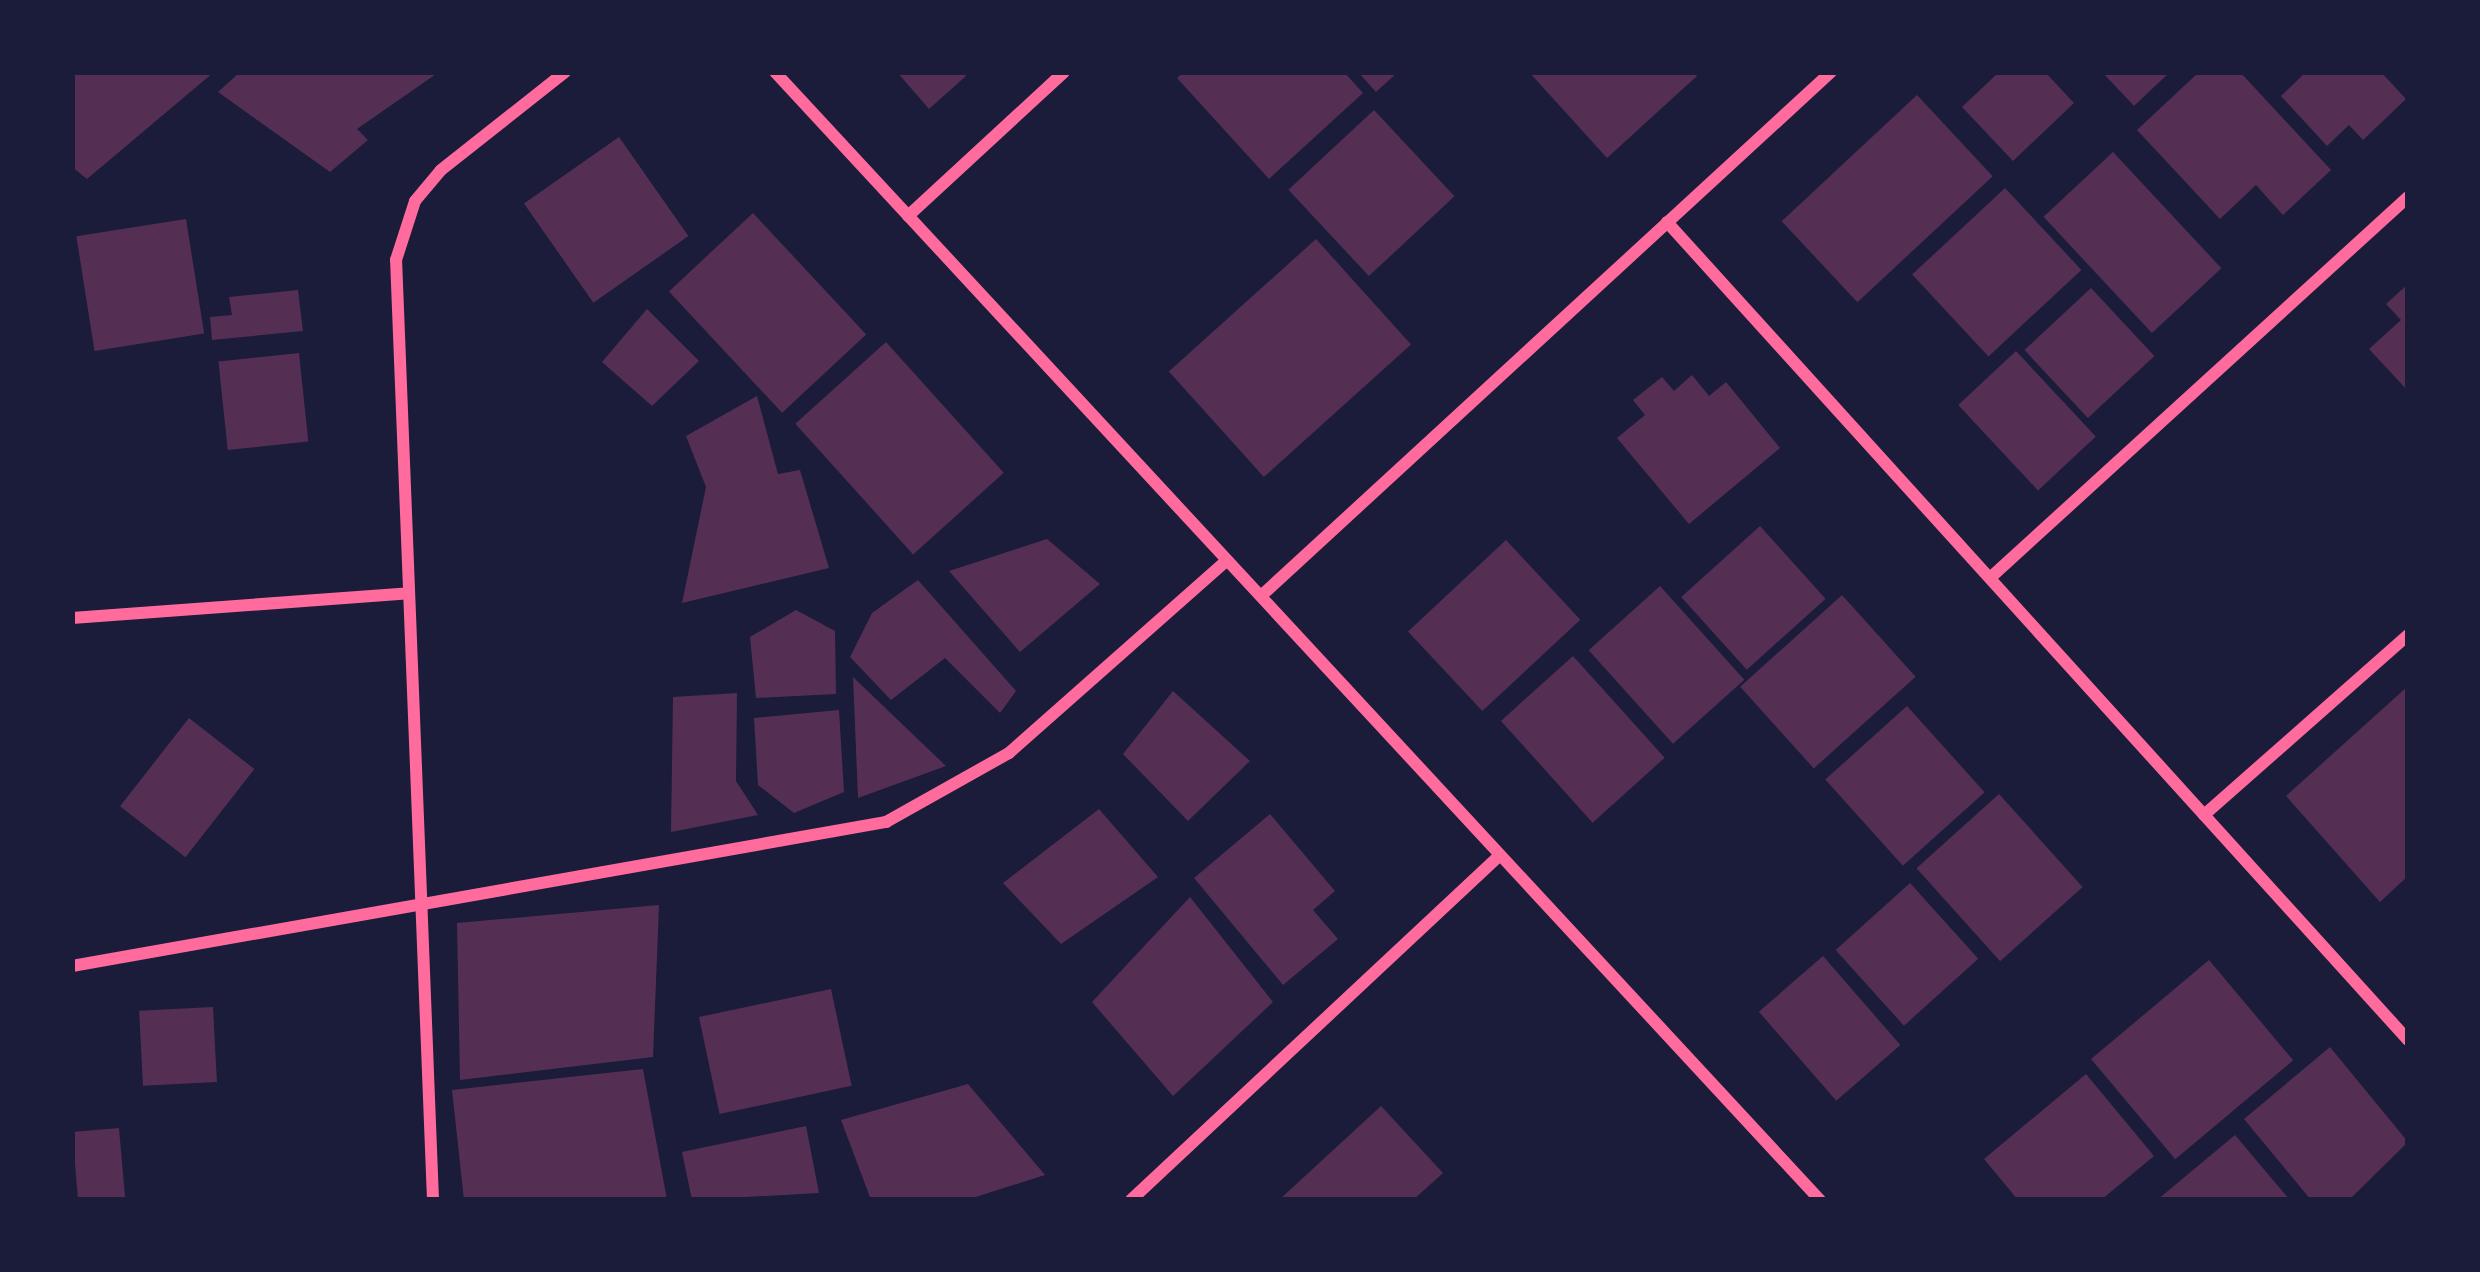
<!DOCTYPE html>
<style>
body{margin:0}
#map{position:relative;width:2480px;height:1272px;overflow:hidden;background:#1b1b3a;font-family:Literata,serif}
div>[style]{position:absolute}
.building>*{inset:0;background:#542f53;transform-origin:0 0}
.minor>*{height:12px;margin:-6px;padding:0 6px;transform-origin:6px;border-radius:6px;background:#ff6b9d}
span{translate:-50% -50%;white-space:nowrap;text-align:center;line-height:1.15;-webkit-text-stroke:9px #1b1b3a;paint-order:stroke}
.frame{position:absolute;inset:0;border:75px solid #1b1b3a;pointer-events:none}
</style>
<div id="map">
<div class="building">
<div style="clip-path:polygon(72px 72px,214px 72px,87px 179px,72px 167px)"></div>
<div style="clip-path:polygon(240px 72px,439px 72px,357px 129px,368px 140px,330px 172px,218px 92px)"></div>
<div style="clip-path:polygon(897px 72px,962px 72px,966px 76px,929px 109px)"></div>
<div style="clip-path:polygon(1184px 72px,1344px 72px,1363px 93px,1269px 179px,1177px 78px)"></div>
<div style="clip-path:polygon(1358px 72px,1398px 72px,1376px 92px)"></div>
<div style="clip-path:polygon(1529px 72px,1693px 72px,1697px 76px,1607px 158px)"></div>
<div style="clip-path:polygon(1999px 72px,2045px 72px,2074px 103px,2013px 161px,1962px 107px)"></div>
<div style="clip-path:polygon(2102px 72px,2170px 72px,2134px 106px)"></div>
<div style="clip-path:polygon(2199px 72px,2240px 72px,2331px 170px,2283px 215px,2256px 185px,2220px 219px,2137px 130px)"></div>
<div style="clip-path:polygon(2306px 72px,2381px 72px,2406px 99px,2363px 140px,2349px 125px,2327px 146px,2281px 96px)"></div>
<div style="left:1917px;top:95px;width:111px;height:185px;rotate:47deg"></div>
<div style="left:1374px;top:110px;width:118px;height:117px;rotate:47deg"></div>
<div style="left:619px;top:137px;width:121px;height:116px;rotate:55deg"></div>
<div style="left:2113px;top:152px;width:159px;height:95px;rotate:47deg"></div>
<div style="left:2005px;top:188px;width:112px;height:127px;rotate:47deg"></div>
<div style="left:753px;top:213px;width:166px;height:115px;rotate:47deg"></div>
<div style="left:186px;top:219px;width:116px;height:111px;rotate:81deg"></div>
<div style="left:1316px;top:239px;width:142px;height:198px;rotate:48deg"></div>
<div style="clip-path:polygon(2408px 284px,2408px 391px,2369px 349px,2401px 320px,2386px 304px)"></div>
<div style="left:2091px;top:288px;width:93px;height:91px;rotate:47deg"></div>
<div style="clip-path:polygon(298px 290px,303px 331px,212px 340px,210px 317px,232px 315px,229px 297px)"></div>
<div style="clip-path:polygon(647px 309px,699px 361px,652px 406px,602px 362px)"></div>
<div style="left:886px;top:342px;width:176px;height:122px;rotate:48deg"></div>
<div style="left:2016px;top:351px;width:117px;height:79px;rotate:47deg"></div>
<div style="left:299px;top:353px;width:89px;height:81px;rotate:84deg"></div>
<div style="clip-path:polygon(1692px 375px,1709px 396px,1726px 382px,1780px 448px,1689px 524px,1617px 438px,1645px 415px,1633px 400px,1662px 377px,1674px 391px)"></div>
<div style="clip-path:polygon(757px 396px,778px 474px,800px 470px,829px 568px,682px 603px,706px 487px,686px 436px)"></div>
<div style="left:1760px;top:526px;width:98px;height:106px;rotate:48deg"></div>
<div style="clip-path:polygon(1047px 539px,1100px 584px,1020px 652px,949px 571px)"></div>
<div style="left:1506px;top:540px;width:109px;height:134px;rotate:47deg"></div>
<div style="clip-path:polygon(918px 580px,1016px 691px,1000px 713px,945px 658px,891px 700px,850px 657px,872px 613px)"></div>
<div style="left:1660px;top:586px;width:126px;height:96px;rotate:48deg"></div>
<div style="left:1842px;top:595px;width:110px;height:137px;rotate:48deg"></div>
<div style="clip-path:polygon(796px 610px,835px 631px,836px 694px,756px 698px,750px 637px)"></div>
<div style="left:1573px;top:656px;width:137px;height:97px;rotate:48deg"></div>
<div style="clip-path:polygon(853px 677px,946px 766px,858px 798px)"></div>
<div style="clip-path:polygon(2408px 686px,2408px 876px,2380px 902px,2286px 796px)"></div>
<div style="clip-path:polygon(1173px 691px,1250px 761px,1188px 821px,1123px 754px)"></div>
<div style="clip-path:polygon(737px 693px,736px 781px,758px 815px,671px 832px,673px 697px)"></div>
<div style="left:1907px;top:706px;width:116px;height:110px;rotate:48deg"></div>
<div style="clip-path:polygon(839px 710px,844px 792px,794px 813px,758px 785px,754px 718px)"></div>
<div style="left:189px;top:718px;width:83px;height:112px;rotate:38deg"></div>
<div style="left:1999px;top:794px;width:125px;height:111px;rotate:48deg"></div>
<div style="clip-path:polygon(1099px 809px,1158px 877px,1061px 944px,1003px 883px)"></div>
<div style="clip-path:polygon(1270px 814px,1335px 891px,1313px 910px,1338px 939px,1283px 985px,1194px 878px)"></div>
<div style="left:1910px;top:883px;width:102px;height:100px;rotate:48deg"></div>
<div style="clip-path:polygon(1190px 897px,1273px 1002px,1173px 1096px,1092px 1002px)"></div>
<div style="clip-path:polygon(659px 905px,653px 1057px,460px 1080px,457px 923px)"></div>
<div style="left:1823px;top:956px;width:118px;height:85px;rotate:49deg"></div>
<div style="left:2209px;top:960px;width:131px;height:154px;rotate:50deg"></div>
<div style="left:831px;top:989px;width:99px;height:135px;rotate:78deg"></div>
<div style="left:213px;top:1007px;width:75px;height:74px;rotate:87deg"></div>
<div style="clip-path:polygon(2330px 1047px,2408px 1142px,2349px 1200px,2311px 1200px,2244px 1119px)"></div>
<div style="clip-path:polygon(643px 1069px,667px 1200px,464px 1200px,452px 1090px)"></div>
<div style="clip-path:polygon(2086px 1074px,2154px 1156px,2101px 1200px,2018px 1200px,1984px 1159px)"></div>
<div style="clip-path:polygon(968px 1084px,1045px 1175px,966px 1200px,871px 1200px,841px 1120px)"></div>
<div style="clip-path:polygon(1381px 1106px,1443px 1173px,1413px 1200px,1279px 1200px)"></div>
<div style="clip-path:polygon(806px 1126px,819px 1193px,692px 1200px,682px 1152px)"></div>
<div style="left:119px;top:1128px;width:72px;height:47px;rotate:85deg"></div>
<div style="clip-path:polygon(2235px 1135px,2290px 1200px,2157px 1200px)"></div>
</div>
<div class="minor">
<div style="left:775px;top:72px;width:1538px;rotate:47.19deg"></div>
<div style="left:908px;top:216px;width:212px;rotate:-42.7deg"></div>
<div style="left:1667px;top:222px;width:1104px;rotate:47.83deg"></div>
<div style="left:1990px;top:578px;width:566px;rotate:-42.35deg"></div>
<div style="left:1261px;top:596px;width:774px;rotate:-42.59deg"></div>
<div style="left:72px;top:618px;width:331px;rotate:-4.2deg"></div>
<div style="left:2204px;top:815px;width:272px;rotate:-41.4deg"></div>
<div style="left:72px;top:966px;width:827px;rotate:-10.03deg"></div>
<div style="left:886px;top:822px;width:141px;rotate:-29.3deg"></div>
<div style="left:1009px;top:753px;width:291px;rotate:-41.5deg"></div>
<div style="left:433px;top:1200px;width:941px;rotate:-92.25deg"></div>
<div style="left:396px;top:260px;width:62px;rotate:-72.1deg"></div>
<div style="left:415px;top:201px;width:40px;rotate:-50deg"></div>
<div style="left:441px;top:170px;width:158px;rotate:-38.3deg"></div>
<div style="left:1131px;top:1200px;width:505px;rotate:-43.07deg"></div>
</div>
<div class="frame"></div>
</div>
